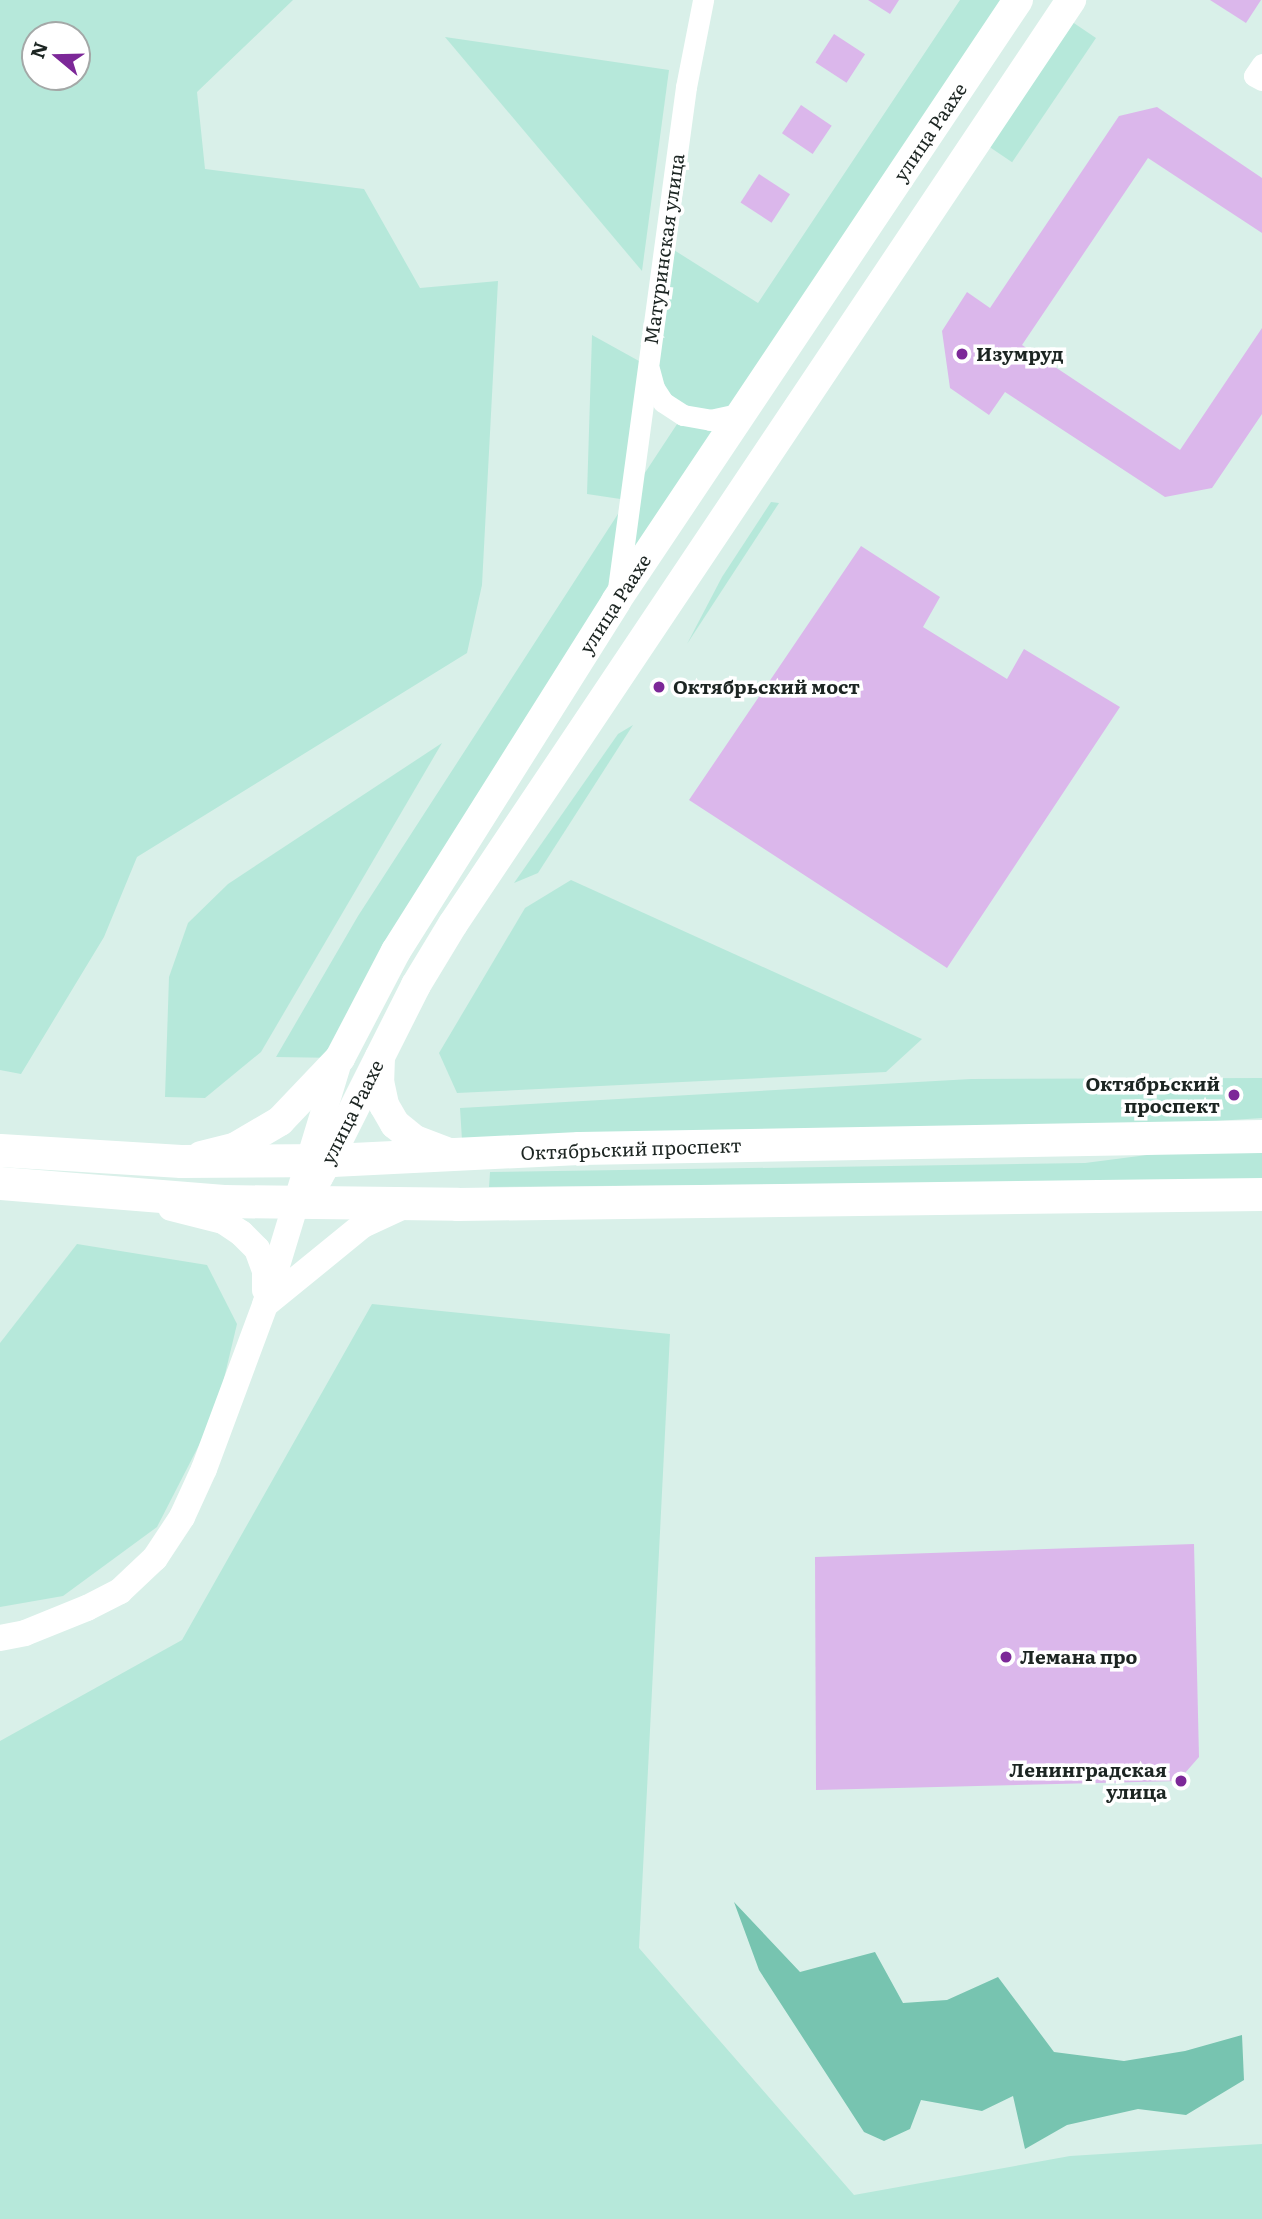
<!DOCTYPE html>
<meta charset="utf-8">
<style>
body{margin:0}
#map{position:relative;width:1262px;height:2219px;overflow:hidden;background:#d9f0e9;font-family:Literata,serif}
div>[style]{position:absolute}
.green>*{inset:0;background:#b6e8da;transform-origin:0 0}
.water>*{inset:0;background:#77c4b0}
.building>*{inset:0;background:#dbb7eb;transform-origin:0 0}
.minor>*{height:21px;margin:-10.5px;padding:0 10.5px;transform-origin:10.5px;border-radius:10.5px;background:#fff}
.tertiary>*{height:26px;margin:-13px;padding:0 13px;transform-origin:13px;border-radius:13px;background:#fff}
.secondary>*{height:30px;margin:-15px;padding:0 15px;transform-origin:15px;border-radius:15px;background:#fff}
.primary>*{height:33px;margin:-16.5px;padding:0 16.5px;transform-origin:16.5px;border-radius:16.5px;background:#fff}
.dots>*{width:19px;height:19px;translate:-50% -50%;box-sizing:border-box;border:4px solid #fff;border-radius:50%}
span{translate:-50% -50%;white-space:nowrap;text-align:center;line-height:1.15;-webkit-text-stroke:7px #fff;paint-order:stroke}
.street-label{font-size:19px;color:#1c2522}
.poi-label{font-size:19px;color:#1c2522;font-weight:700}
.left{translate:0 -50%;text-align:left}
.right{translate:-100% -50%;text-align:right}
.north{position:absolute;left:21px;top:21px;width:70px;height:70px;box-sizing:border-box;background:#fff;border:2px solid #a4a8a7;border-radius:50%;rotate:289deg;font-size:19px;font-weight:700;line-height:28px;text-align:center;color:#1c2522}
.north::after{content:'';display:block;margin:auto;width:24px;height:32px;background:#7c2898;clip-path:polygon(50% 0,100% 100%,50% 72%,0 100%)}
</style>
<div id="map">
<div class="green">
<div style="clip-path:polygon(evenodd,0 0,293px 0,197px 92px,205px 169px,364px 189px,420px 288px,498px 281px,482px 585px,467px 653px,137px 857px,104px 937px,21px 1074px,0 1070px,0 0,35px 35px,77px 35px,77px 77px,35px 77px,35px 35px)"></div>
<div style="clip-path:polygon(evenodd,960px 0,1018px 0,340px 1058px,276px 1057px,358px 916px,627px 500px,587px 494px,592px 335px,648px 366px,666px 245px,758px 303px,960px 0,654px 388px,683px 415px,629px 497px,654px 388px)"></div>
<div style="left:1062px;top:15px;width:41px;height:150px;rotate:34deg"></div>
<div style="clip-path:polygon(445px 37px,669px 70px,642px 271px)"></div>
<div style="clip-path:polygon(771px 502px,779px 503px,687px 644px,722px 577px)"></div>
<div style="clip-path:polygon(633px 725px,538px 873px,514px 883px,618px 734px)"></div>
<div style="clip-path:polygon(442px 743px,261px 1052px,205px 1098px,165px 1097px,169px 977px,188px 923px,228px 884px)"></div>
<div style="clip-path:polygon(571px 880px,922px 1039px,886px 1072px,457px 1093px,439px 1053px,525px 908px)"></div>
<div style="clip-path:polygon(1262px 1078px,1262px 1118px,1021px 1134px,462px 1140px,460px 1108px,971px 1079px)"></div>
<div style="clip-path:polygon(1178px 1151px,1262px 1151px,1262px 1180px,489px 1187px,490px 1172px,1085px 1163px)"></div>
<div style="clip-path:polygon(77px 1244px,207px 1265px,237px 1324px,216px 1412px,157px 1527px,63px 1596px,0 1607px,0 1343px)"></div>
<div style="clip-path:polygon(372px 1304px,670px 1334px,639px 1948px,854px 2195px,1070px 2156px,1262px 2144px,1262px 2219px,0 2219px,0 1741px,182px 1640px)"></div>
</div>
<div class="water">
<div style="clip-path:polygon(734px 1902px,800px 1972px,875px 1952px,903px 2003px,947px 2000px,998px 1977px,1054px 2052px,1124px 2061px,1185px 2051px,1242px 2035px,1244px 2080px,1186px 2115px,1138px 2109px,1067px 2125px,1025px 2149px,1013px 2096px,982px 2111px,921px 2100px,910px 2129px,884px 2141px,864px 2132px,759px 1970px)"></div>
</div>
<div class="building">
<div style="clip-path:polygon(868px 0,899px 0,890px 14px)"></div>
<div style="clip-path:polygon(1210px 0,1261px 0,1246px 23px)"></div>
<div style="left:834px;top:34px;width:37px;height:34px;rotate:33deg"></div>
<div style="left:801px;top:105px;width:37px;height:34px;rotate:34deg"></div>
<div style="clip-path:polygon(1157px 107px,1262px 178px,1262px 233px,1148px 158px,1022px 345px,1180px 450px,1262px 328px,1262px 414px,1212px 488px,1165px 497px,1005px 392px,989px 415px,950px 388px,942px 331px,967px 292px,990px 308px,1119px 116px)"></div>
<div style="left:759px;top:174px;width:37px;height:34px;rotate:33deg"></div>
<div style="clip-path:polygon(861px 546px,940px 597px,923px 627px,1007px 679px,1024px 649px,1120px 707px,947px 968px,689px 800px)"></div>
<div style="clip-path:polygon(1194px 1544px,1199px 1757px,1178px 1781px,816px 1790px,815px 1557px)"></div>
</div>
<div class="minor">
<div style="left:1262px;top:64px;width:14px;rotate:124deg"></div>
<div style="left:1254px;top:76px;width:9px;rotate:27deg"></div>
<div style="left:649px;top:369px;width:20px;rotate:75deg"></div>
<div style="left:654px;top:388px;width:17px;rotate:57deg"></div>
<div style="left:663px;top:402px;width:24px;rotate:33deg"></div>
<div style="left:683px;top:415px;width:27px;rotate:10deg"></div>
<div style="left:710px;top:420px;width:33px;rotate:-12deg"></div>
<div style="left:617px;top:596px;width:514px;rotate:-82.28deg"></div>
<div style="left:686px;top:87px;width:89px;rotate:-78.9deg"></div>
</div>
<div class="tertiary">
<div style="left:171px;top:1208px;width:54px;rotate:14deg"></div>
<div style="left:223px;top:1221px;width:22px;rotate:34deg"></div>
<div style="left:241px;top:1233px;width:23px;rotate:45deg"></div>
<div style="left:257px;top:1249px;width:23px;rotate:70deg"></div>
<div style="left:265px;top:1271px;width:19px;rotate:90deg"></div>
<div style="left:266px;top:1304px;width:125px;rotate:-39.2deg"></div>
<div style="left:363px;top:1225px;width:50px;rotate:-25deg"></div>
<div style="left:0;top:1638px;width:25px;rotate:-11deg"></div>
<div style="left:25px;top:1633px;width:67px;rotate:-22deg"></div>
<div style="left:87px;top:1608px;width:37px;rotate:-27deg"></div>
<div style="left:120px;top:1591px;width:48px;rotate:-43.3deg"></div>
<div style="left:155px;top:1558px;width:49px;rotate:-56.6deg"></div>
<div style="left:182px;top:1517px;width:53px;rotate:-65.4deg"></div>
<div style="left:204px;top:1469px;width:175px;rotate:-69.6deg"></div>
<div style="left:265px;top:1305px;width:258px;rotate:-73.1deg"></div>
</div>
<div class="secondary">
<div style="left:380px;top:1057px;width:24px;rotate:92deg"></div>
<div style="left:379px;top:1081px;width:25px;rotate:78deg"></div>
<div style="left:384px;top:1105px;width:22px;rotate:60deg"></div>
<div style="left:395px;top:1124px;width:26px;rotate:39deg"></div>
<div style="left:415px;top:1140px;width:40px;rotate:21deg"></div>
<div style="left:201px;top:1156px;width:36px;rotate:-14deg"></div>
<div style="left:236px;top:1147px;width:51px;rotate:-30.6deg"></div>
<div style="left:280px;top:1121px;width:87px;rotate:-46.4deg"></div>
<div style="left:340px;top:1058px;width:121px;rotate:-62.4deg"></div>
<div style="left:396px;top:951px;width:413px;rotate:-57.8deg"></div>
<div style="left:616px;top:601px;width:723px;rotate:-56.22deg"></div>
<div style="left:295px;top:1202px;width:34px;rotate:-47deg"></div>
<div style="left:318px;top:1177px;width:20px;rotate:-60deg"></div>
<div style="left:328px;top:1160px;width:196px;rotate:-63.3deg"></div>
<div style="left:416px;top:985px;width:71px;rotate:-58.8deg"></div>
<div style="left:453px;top:924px;width:1112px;rotate:-56.22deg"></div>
</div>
<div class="primary">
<div style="left:0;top:1150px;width:181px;rotate:3.5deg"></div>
<div style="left:181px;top:1161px;width:151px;rotate:-0.4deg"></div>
<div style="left:332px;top:1160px;width:247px;rotate:-2.8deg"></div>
<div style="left:579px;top:1148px;width:683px;rotate:-1.01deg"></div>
<div style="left:0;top:1183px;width:224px;rotate:4.6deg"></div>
<div style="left:223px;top:1201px;width:234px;rotate:0.7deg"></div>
<div style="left:457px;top:1204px;width:805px;rotate:-0.71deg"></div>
</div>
<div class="dots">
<div style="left:962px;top:354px;background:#7c2898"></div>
<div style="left:659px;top:687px;background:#7c2898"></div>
<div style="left:1234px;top:1095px;background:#7c2898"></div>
<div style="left:1006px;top:1657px;background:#7c2898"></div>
<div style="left:1181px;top:1781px;background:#7c2898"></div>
</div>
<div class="street-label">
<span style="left:930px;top:132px;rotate:-56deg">улица Раахе</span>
<span style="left:664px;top:249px;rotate:-82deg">Матуринская улица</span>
<span style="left:615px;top:604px;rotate:-57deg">улица Раахе</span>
<span style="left:352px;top:1112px;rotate:-63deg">улица Раахе</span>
<span style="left:631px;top:1149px;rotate:-2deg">Октябрьский проспект</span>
</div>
<div class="poi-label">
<span class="left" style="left:976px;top:354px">Изумруд</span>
<span class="left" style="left:673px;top:687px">Октябрьский мост</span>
<span class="right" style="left:1220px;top:1095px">Октябрьский<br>проспект</span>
<span class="left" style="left:1020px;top:1657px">Лемана про</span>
<span class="right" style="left:1167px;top:1781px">Ленинградская<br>улица</span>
</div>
<div class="north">N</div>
</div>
